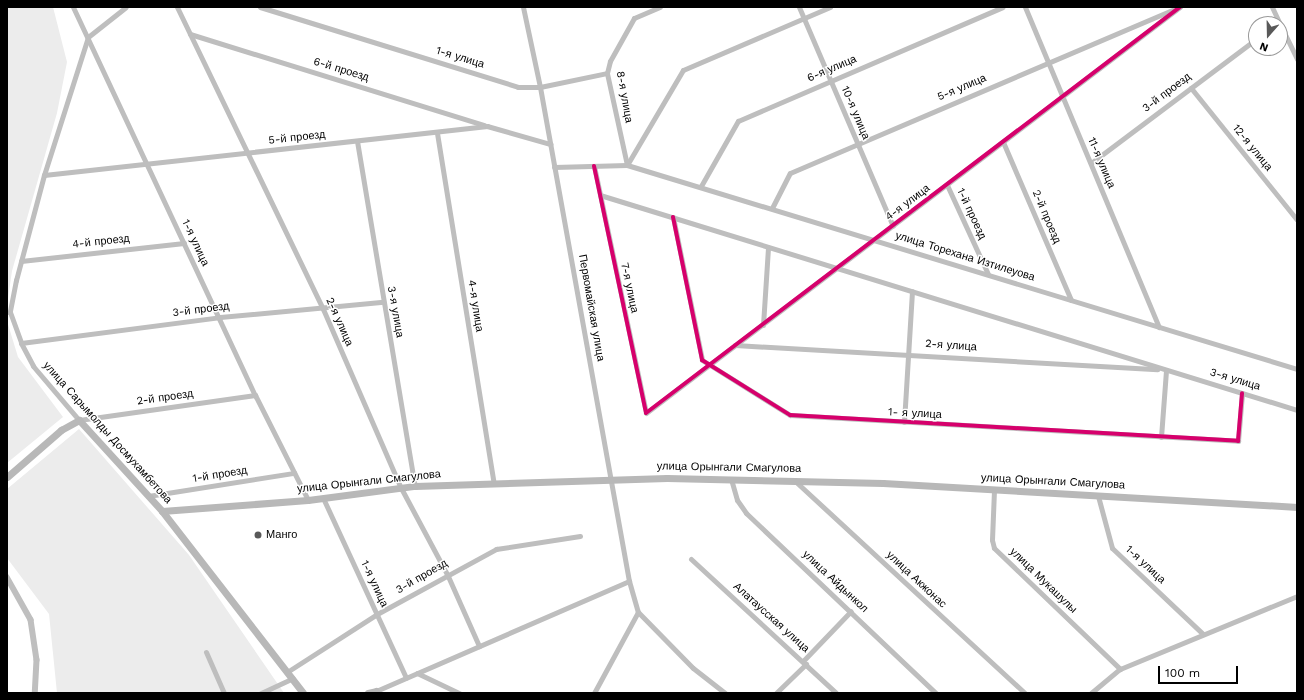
<!DOCTYPE html>
<meta charset="utf-8">
<style>
body{margin:0}
#map{position:relative;width:1304px;height:700px;overflow:hidden;background:#fff;font-family:"Work Sans",sans-serif}
div>[style]{position:absolute}
.green>*{inset:0;background:#ececec}
.canal>*{height:5.5px;margin:-2.75px;padding:0 2.75px;transform-origin:2.75px;border-radius:2.75px;background:#bfbfbf}
.street>*{height:5px;margin:-2.5px;padding:0 2.5px;transform-origin:2.5px;border-radius:2.5px;background:#bebebe}
.secondary>*{height:7px;margin:-3.5px;padding:0 3.5px;transform-origin:3.5px;border-radius:3.5px;background:#b8b8b8}
.cycleway>*{height:4px;margin:-2px;padding:0 2px;transform-origin:2px;border-radius:2px;background:#d6006c}
.dots>*{width:11px;height:11px;translate:-50% -50%;box-sizing:border-box;border:2px solid #fff;border-radius:50%}
span{translate:-50% -50%;white-space:nowrap;text-align:center;line-height:1.15;-webkit-text-stroke:3px #fff;paint-order:stroke}
.street-label{font-size:11px;color:#000}
.poi-label{font-size:11px;color:#000}
.left{translate:0 -50%;text-align:left}
.frame{position:absolute;inset:0;border:8px solid #000;pointer-events:none}
.north{position:absolute;left:1248px;top:16px;width:40px;height:40px;box-sizing:border-box;background:#fff;border:1px solid #999;border-radius:50%;rotate:200deg;font-size:11px;font-weight:700;line-height:16px;text-align:center;color:#000}
.north::after{content:'';display:block;margin:auto;width:14px;height:18px;background:#595959;clip-path:polygon(50% 0,100% 100%,50% 72%,0 100%)}
.scale{position:absolute;left:1158px;top:666px;width:80px;height:18px;box-sizing:border-box;border:2px solid #000;border-top:0;padding-left:5px;font-size:12px;line-height:14px;white-space:nowrap;color:#000;-webkit-text-stroke:3px #fff;paint-order:stroke}
</style>
<div id="map">
<div class="green">
<div style="clip-path:polygon(7px 7px,53px 7px,67px 62px,57px 113px,12px 271px,7px 305px)"></div>
<div style="clip-path:polygon(7px 321px,18px 357px,63px 417px,7px 463px)"></div>
<div style="clip-path:polygon(79px 429px,189px 555px,284px 693px,57px 693px,49px 614px,7px 558px,7px 489px)"></div>
</div>
<div class="canal">
<div style="left:7px;top:577px;width:49px;rotate:60.8deg"></div>
<div style="left:31px;top:620px;width:40px;rotate:81.5deg"></div>
<div style="left:37px;top:660px;width:33px;rotate:93deg"></div>
</div>
<div class="street">
<div style="left:73px;top:7px;width:429px;rotate:64.9deg"></div>
<div style="left:255px;top:395px;width:118px;rotate:63.2deg"></div>
<div style="left:177px;top:7px;width:335px;rotate:64.2deg"></div>
<div style="left:323px;top:309px;width:195px;rotate:66.5deg"></div>
<div style="left:401px;top:488px;width:98px;rotate:61.9deg"></div>
<div style="left:447px;top:574px;width:79px;rotate:66deg"></div>
<div style="left:260px;top:7px;width:270px;rotate:17.2deg"></div>
<div style="left:518px;top:87px;width:22px"></div>
<div style="left:540px;top:87px;width:68px;rotate:-11.8deg"></div>
<div style="left:523px;top:7px;width:82px;rotate:78deg"></div>
<div style="left:540px;top:87px;width:502px;rotate:79.79deg"></div>
<div style="left:629px;top:581px;width:32px;rotate:74deg"></div>
<div style="left:638px;top:612px;width:78px;rotate:45.5deg"></div>
<div style="left:693px;top:668px;width:41px;rotate:38deg"></div>
<div style="left:799px;top:7px;width:238px;rotate:66.8deg"></div>
<div style="left:1025px;top:7px;width:347px;rotate:67.3deg"></div>
<div style="left:1272px;top:7px;width:19px;rotate:65deg"></div>
<div style="left:1280px;top:24px;width:39px;rotate:64deg"></div>
<div style="left:190px;top:34px;width:308px;rotate:17.2deg"></div>
<div style="left:88px;top:37px;width:145px;rotate:107.7deg"></div>
<div style="left:44px;top:175px;width:109px;rotate:104.9deg"></div>
<div style="left:16px;top:280px;width:33px;rotate:101deg"></div>
<div style="left:10px;top:312px;width:33px;rotate:70deg"></div>
<div style="left:21px;top:343px;width:26px;rotate:62deg"></div>
<div style="left:33px;top:366px;width:71px;rotate:49.6deg"></div>
<div style="left:79px;top:420px;width:178px;rotate:-8.1deg"></div>
<div style="left:88px;top:37px;width:48px;rotate:-38.3deg"></div>
<div style="left:1191px;top:88px;width:169px;rotate:51.2deg"></div>
<div style="left:437px;top:133px;width:355px;rotate:80.8deg"></div>
<div style="left:357px;top:141px;width:350px;rotate:80.5deg"></div>
<div style="left:1003px;top:142px;width:172px;rotate:66.7deg"></div>
<div style="left:1091px;top:163px;width:206px;rotate:-36.9deg"></div>
<div style="left:627px;top:165px;width:110px;rotate:-59.5deg"></div>
<div style="left:683px;top:70px;width:160px;rotate:-23.2deg"></div>
<div style="left:627px;top:165px;width:94px;rotate:-102.3deg"></div>
<div style="left:607px;top:73px;width:12px;rotate:-76deg"></div>
<div style="left:610px;top:61px;width:49px;rotate:-60.8deg"></div>
<div style="left:634px;top:18px;width:28px;rotate:-23deg"></div>
<div style="left:594px;top:166px;width:252px;rotate:78.1deg"></div>
<div style="left:646px;top:413px;width:671px;rotate:-37.25deg"></div>
<div style="left:554px;top:167px;width:73px;rotate:-1.6deg"></div>
<div style="left:627px;top:165px;width:700px;rotate:16.93deg"></div>
<div style="left:44px;top:175px;width:446px;rotate:-6.3deg"></div>
<div style="left:487px;top:126px;width:66px;rotate:15.9deg"></div>
<div style="left:947px;top:185px;width:98px;rotate:65.3deg"></div>
<div style="left:701px;top:186px;width:75px;rotate:-60.4deg"></div>
<div style="left:738px;top:121px;width:288px;rotate:-23.3deg"></div>
<div style="left:600px;top:195px;width:729px;rotate:17.14deg"></div>
<div style="left:772px;top:208px;width:39px;rotate:-63deg"></div>
<div style="left:790px;top:173px;width:420px;rotate:-23.1deg"></div>
<div style="left:673px;top:217px;width:146px;rotate:78.5deg"></div>
<div style="left:702px;top:360px;width:104px;rotate:32deg"></div>
<div style="left:790px;top:415px;width:449px;rotate:3.3deg"></div>
<div style="left:1238px;top:441px;width:48px;rotate:-85.2deg"></div>
<div style="left:21px;top:261px;width:164px;rotate:-6.3deg"></div>
<div style="left:763px;top:325px;width:78px;rotate:-86.3deg"></div>
<div style="left:21px;top:343px;width:201px;rotate:-7.4deg"></div>
<div style="left:220px;top:317px;width:164px;rotate:-5.3deg"></div>
<div style="left:735px;top:345px;width:423px;rotate:3.3deg"></div>
<div style="left:904px;top:422px;width:131px;rotate:-86.5deg"></div>
<div style="left:1161px;top:437px;width:67px;rotate:-85.7deg"></div>
<div style="left:731px;top:479px;width:22px;rotate:74deg"></div>
<div style="left:737px;top:500px;width:16px;rotate:55deg"></div>
<div style="left:746px;top:513px;width:262px;rotate:43.5deg"></div>
<div style="left:795px;top:481px;width:313px;rotate:42.7deg"></div>
<div style="left:994px;top:490px;width:50px;rotate:92.3deg"></div>
<div style="left:992px;top:540px;width:8px;rotate:76deg"></div>
<div style="left:994px;top:548px;width:175px;rotate:43.8deg"></div>
<div style="left:148px;top:496px;width:148px;rotate:-9deg"></div>
<div style="left:1098px;top:496px;width:54px;rotate:74.9deg"></div>
<div style="left:1112px;top:548px;width:125px;rotate:43.4deg"></div>
<div style="left:323px;top:498px;width:198px;rotate:65.2deg"></div>
<div style="left:691px;top:559px;width:197px;rotate:42.7deg"></div>
<div style="left:206px;top:652px;width:45px;rotate:66.3deg"></div>
<div style="left:803px;top:661px;width:69px;rotate:-46.2deg"></div>
<div style="left:287px;top:672px;width:107px;rotate:-32.8deg"></div>
<div style="left:377px;top:614px;width:136px;rotate:-28.6deg"></div>
<div style="left:496px;top:549px;width:85px;rotate:-8.8deg"></div>
<div style="left:417px;top:673px;width:47px;rotate:25.5deg"></div>
<div style="left:376px;top:691px;width:276px;rotate:-23.5deg"></div>
<div style="left:261px;top:693px;width:35px;rotate:-25deg"></div>
<div style="left:594px;top:693px;width:92px;rotate:-61.5deg"></div>
<div style="left:776px;top:693px;width:42px;rotate:-44deg"></div>
<div style="left:1091px;top:693px;width:38px;rotate:-40deg"></div>
<div style="left:1120px;top:669px;width:191px;rotate:-22.4deg"></div>
</div>
<div class="secondary">
<div style="left:7px;top:477px;width:72px;rotate:-41deg"></div>
<div style="left:61px;top:430px;width:21px;rotate:-29deg"></div>
<div style="left:79px;top:420px;width:123px;rotate:47.6deg"></div>
<div style="left:162px;top:511px;width:230px;rotate:52.2deg"></div>
<div style="left:162px;top:511px;width:146px;rotate:-4.3deg"></div>
<div style="left:308px;top:500px;width:108px;rotate:-7.5deg"></div>
<div style="left:415px;top:486px;width:252px;rotate:-1.8deg"></div>
<div style="left:667px;top:478px;width:216px;rotate:1.3deg"></div>
<div style="left:883px;top:483px;width:415px;rotate:3.3deg"></div>
<div style="left:368px;top:693px;width:8px;rotate:-14deg"></div>
<div style="left:376px;top:691px;width:2px;rotate:63deg"></div>
</div>
<div class="cycleway">
<div style="left:594px;top:166px;width:252px;rotate:78.1deg"></div>
<div style="left:646px;top:413px;width:671px;rotate:-37.25deg"></div>
<div style="left:673px;top:217px;width:146px;rotate:78.5deg"></div>
<div style="left:702px;top:360px;width:104px;rotate:32deg"></div>
<div style="left:790px;top:415px;width:449px;rotate:3.3deg"></div>
<div style="left:1238px;top:441px;width:48px;rotate:-85.2deg"></div>
</div>
<div class="dots">
<div style="left:258px;top:535px;background:#595959"></div>
</div>
<div class="street-label">
<span style="left:460px;top:58px;rotate:17deg">1-я улица</span>
<span style="left:832px;top:69px;rotate:-23deg">6-я улица</span>
<span style="left:341px;top:70px;rotate:17deg">6-й проезд</span>
<span style="left:962px;top:88px;rotate:-23deg">5-я улица</span>
<span style="left:1167px;top:93px;rotate:-37deg">3-й проезд</span>
<span style="left:624px;top:97px;rotate:80deg">8-я улица</span>
<span style="left:855px;top:113px;rotate:67deg">10-я улица</span>
<span style="left:297px;top:138px;rotate:-6deg">5-й проезд</span>
<span style="left:1252px;top:148px;rotate:51deg">12-я улица</span>
<span style="left:1101px;top:163px;rotate:67deg">11-я улица</span>
<span style="left:908px;top:203px;rotate:-37deg">4-я улица</span>
<span style="left:971px;top:214px;rotate:65deg">1-й проезд</span>
<span style="left:1046px;top:217px;rotate:67deg">2-й проезд</span>
<span style="left:101px;top:242px;rotate:-6deg">4-й проезд</span>
<span style="left:195px;top:243px;rotate:65deg">1-я улица</span>
<span style="left:965px;top:257px;rotate:17deg">улица Торехана Изтилеуова</span>
<span style="left:629px;top:288px;rotate:78deg">7-я улица</span>
<span style="left:475px;top:306px;rotate:81deg">4-я улица</span>
<span style="left:591px;top:308px;rotate:80deg">Первомайская улица</span>
<span style="left:201px;top:310px;rotate:-7deg">3-й проезд</span>
<span style="left:395px;top:312px;rotate:80deg">3-я улица</span>
<span style="left:339px;top:322px;rotate:66deg">2-я улица</span>
<span style="left:951px;top:346px;rotate:4deg">2-я улица</span>
<span style="left:1235px;top:380px;rotate:17deg">3-я улица</span>
<span style="left:165px;top:398px;rotate:-8deg">2-й проезд</span>
<span style="left:915px;top:414px;rotate:3deg">1- я улица</span>
<span style="left:107px;top:433px;rotate:48deg">улица Сарымолды Досмухамбетова</span>
<span style="left:729px;top:468px;rotate:1deg">улица Орынгали Смагулова</span>
<span style="left:220px;top:475px;rotate:-9deg">1-й проезд</span>
<span style="left:369px;top:482px;rotate:-6deg">улица Орынгали Смагулова</span>
<span style="left:1053px;top:482px;rotate:3deg">улица Орынгали Смагулова</span>
<span style="left:1145px;top:565px;rotate:43deg">1-я улица</span>
<span style="left:422px;top:577px;rotate:-30deg">3-й проезд</span>
<span style="left:916px;top:580px;rotate:43deg">улица Акжонас</span>
<span style="left:1043px;top:581px;rotate:44deg">улица Мукашулы</span>
<span style="left:835px;top:582px;rotate:43deg">улица Айдынкол</span>
<span style="left:374px;top:584px;rotate:65deg">1-я улица</span>
<span style="left:771px;top:618px;rotate:42deg">Алатаусская улица</span>
</div>
<div class="poi-label">
<span class="left" style="left:266px;top:535px">Манго</span>
</div>
<div class="frame"></div>
<div class="north">N</div>
<div class="scale">100 m</div>
</div>
